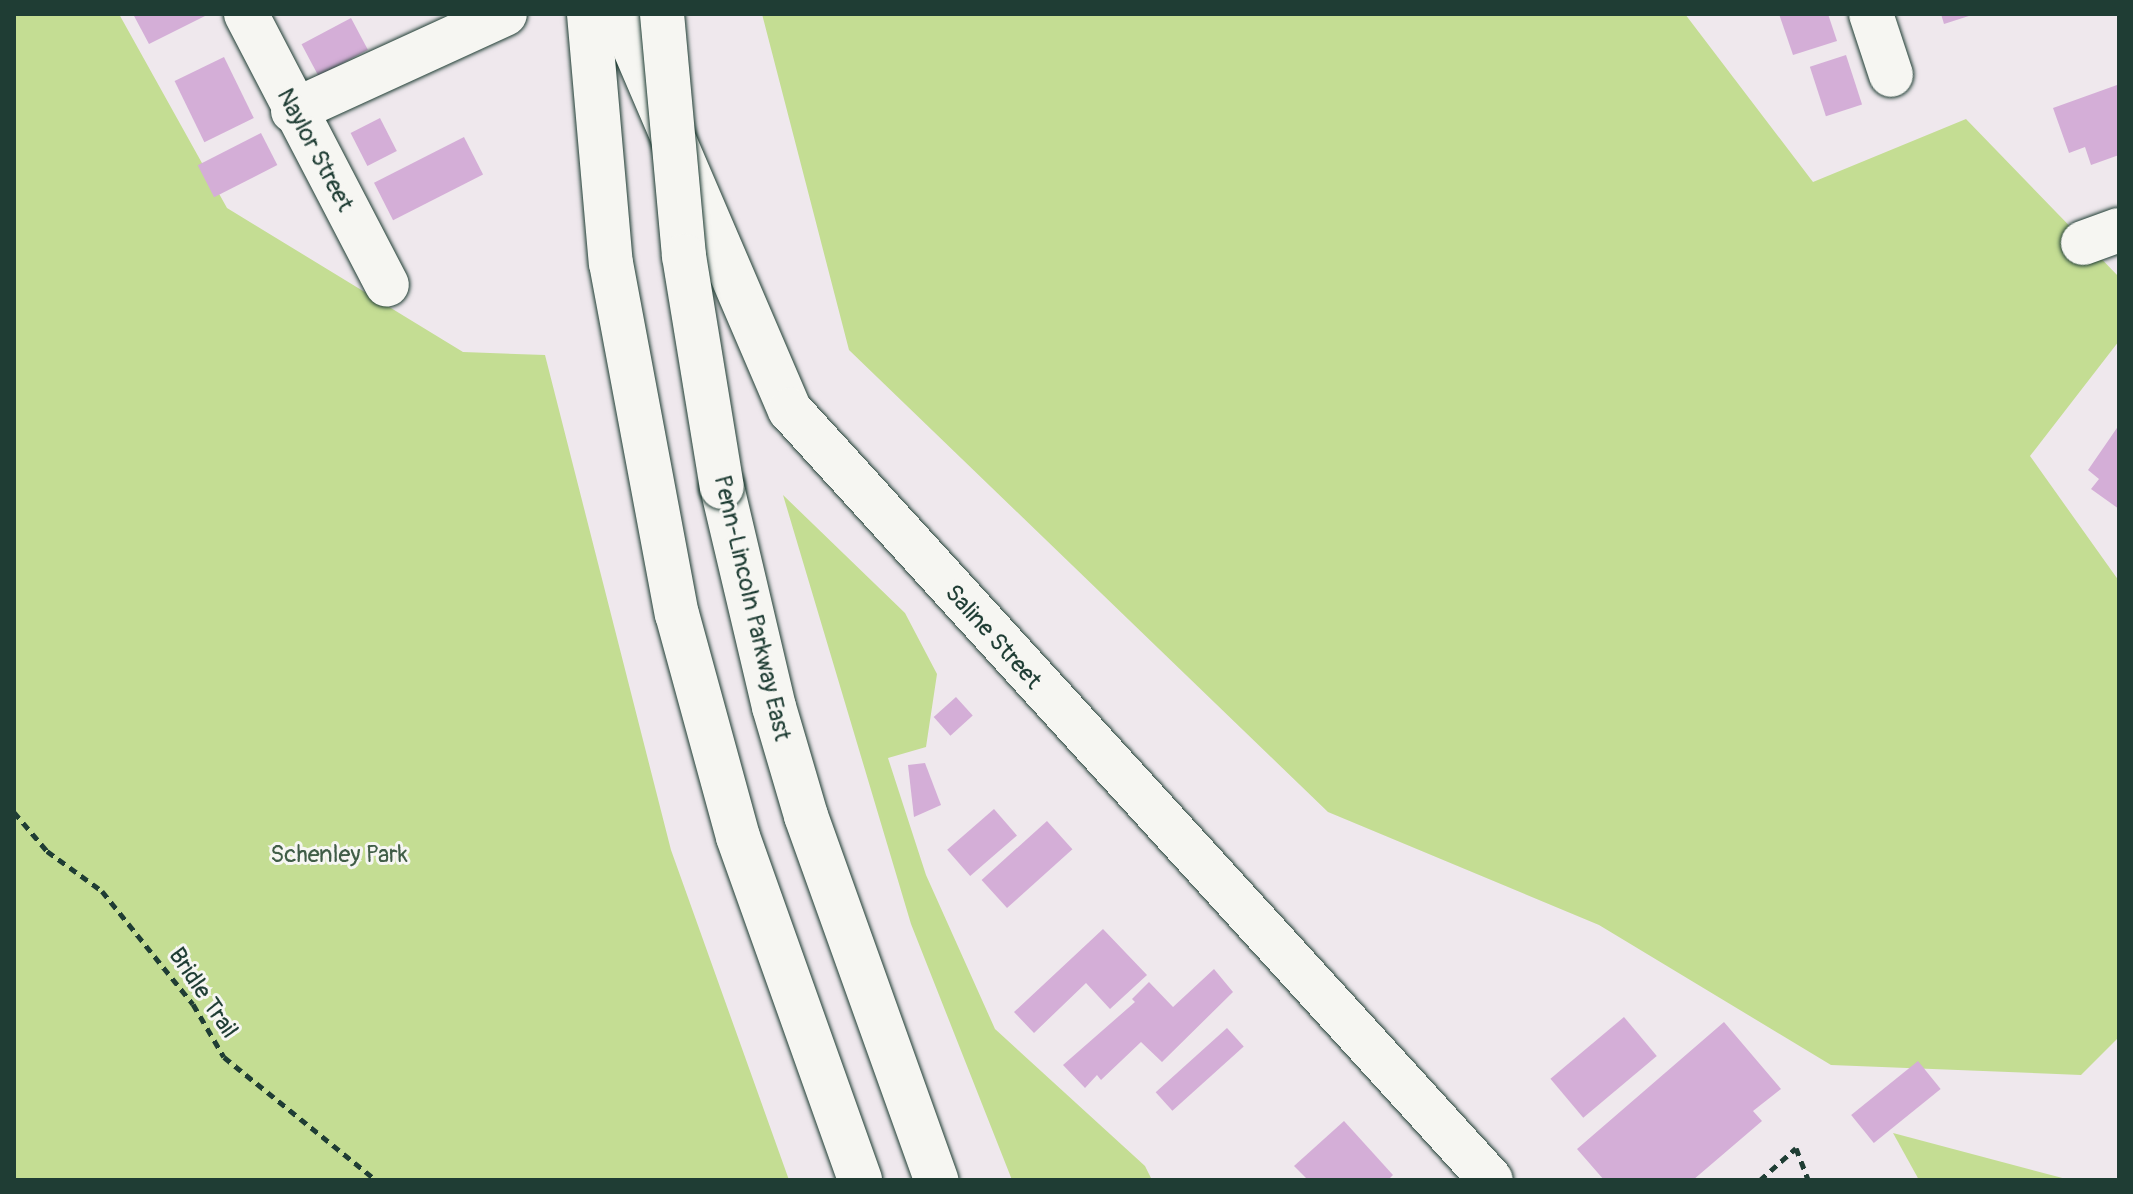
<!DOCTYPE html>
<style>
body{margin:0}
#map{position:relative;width:2133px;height:1194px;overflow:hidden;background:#efe8ed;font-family:Pangolin,sans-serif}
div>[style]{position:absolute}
.green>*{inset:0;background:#c4dd93}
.building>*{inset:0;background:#d4aed7;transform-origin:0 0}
.path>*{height:5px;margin-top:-2.5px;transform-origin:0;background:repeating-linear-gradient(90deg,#1f3d34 0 8px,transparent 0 14px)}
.roads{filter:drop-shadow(0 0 2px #1f3d34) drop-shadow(0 0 2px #1f3d34)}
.minor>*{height:44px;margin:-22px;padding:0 22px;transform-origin:22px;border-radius:22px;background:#f6f6f2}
.highway>*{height:44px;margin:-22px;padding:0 22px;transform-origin:22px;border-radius:22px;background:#f6f6f2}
.bridges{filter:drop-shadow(0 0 2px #1f3d34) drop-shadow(0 0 2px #1f3d34)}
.highway-bridge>*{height:44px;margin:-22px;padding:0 22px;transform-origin:22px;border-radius:22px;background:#f6f6f2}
span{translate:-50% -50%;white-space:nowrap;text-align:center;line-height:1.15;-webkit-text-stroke:6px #f6f6f2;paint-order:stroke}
.street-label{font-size:24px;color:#1f3d34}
.park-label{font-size:24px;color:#405d47}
.frame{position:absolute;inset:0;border:16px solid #1f3d34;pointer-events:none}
</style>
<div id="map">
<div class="green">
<div style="clip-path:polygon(14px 14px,119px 14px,227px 208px,463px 352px,545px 355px,671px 850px,789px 1180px,14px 1180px)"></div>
<div style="clip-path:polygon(762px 14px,1685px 14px,1813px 182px,1966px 119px,2119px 277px,2119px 341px,2030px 456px,2119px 581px,2119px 1037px,2081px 1075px,1831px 1065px,1599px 925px,1328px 812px,849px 350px)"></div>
<div style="clip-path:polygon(783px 495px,905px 613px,937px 674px,926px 747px,888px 758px,926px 875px,995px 1029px,1145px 1166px,1152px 1180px,1012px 1180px,911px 924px)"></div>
<div style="clip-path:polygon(1893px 1133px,2070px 1180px,1919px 1180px)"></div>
</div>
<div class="building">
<div style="clip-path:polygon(133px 14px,209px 14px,149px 44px)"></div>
<div style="clip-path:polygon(1779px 14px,1828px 14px,1837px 41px,1793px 55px)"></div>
<div style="clip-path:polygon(1941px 14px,1972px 14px,1972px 15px,1944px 24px)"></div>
<div style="left:351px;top:18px;width:36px;height:56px;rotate:62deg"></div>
<div style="left:1846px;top:55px;width:52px;height:38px;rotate:72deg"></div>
<div style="left:224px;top:57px;width:68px;height:55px;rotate:64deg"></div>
<div style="clip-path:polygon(2117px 85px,2119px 155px,2091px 165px,2085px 147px,2069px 153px,2053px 108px)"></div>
<div style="left:380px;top:118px;width:37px;height:33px;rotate:63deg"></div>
<div style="left:261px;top:133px;width:36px;height:71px;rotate:63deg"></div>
<div style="left:464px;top:137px;width:42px;height:101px;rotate:63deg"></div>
<div style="clip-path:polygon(2119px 425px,2119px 509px,2091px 489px,2099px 479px,2088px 470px)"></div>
<div style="left:956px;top:697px;width:25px;height:30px;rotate:48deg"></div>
<div style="clip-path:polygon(925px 763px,941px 805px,914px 817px,908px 765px)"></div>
<div style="left:994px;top:809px;width:35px;height:62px;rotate:49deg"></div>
<div style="left:1047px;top:821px;width:38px;height:88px;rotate:48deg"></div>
<div style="clip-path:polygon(1103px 929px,1147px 975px,1110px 1009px,1086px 983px,1034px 1033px,1014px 1012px)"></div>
<div style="clip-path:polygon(1214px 969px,1233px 992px,1162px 1062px,1141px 1042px,1101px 1080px,1097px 1075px,1085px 1088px,1063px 1065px,1135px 1002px,1132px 999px,1149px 982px,1173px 1007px)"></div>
<div style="left:1624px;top:1017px;width:51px;height:96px;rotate:50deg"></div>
<div style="clip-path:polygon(1724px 1022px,1781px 1089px,1753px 1111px,1762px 1121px,1693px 1180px,1604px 1180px,1577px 1149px)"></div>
<div style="left:1227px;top:1028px;width:25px;height:96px;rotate:48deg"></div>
<div style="left:1918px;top:1061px;width:36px;height:86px;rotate:51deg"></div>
<div style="clip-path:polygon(1344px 1121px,1393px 1175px,1388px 1180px,1308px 1180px,1294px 1166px)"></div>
</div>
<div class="path">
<div style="left:14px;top:812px;width:51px;rotate:49.8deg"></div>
<div style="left:47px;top:851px;width:68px;rotate:36deg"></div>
<div style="left:102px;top:891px;width:145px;rotate:51.2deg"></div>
<div style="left:193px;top:1004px;width:61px;rotate:59.7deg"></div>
<div style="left:224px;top:1057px;width:196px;rotate:39deg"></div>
<div style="left:1760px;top:1180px;width:48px;rotate:-41.6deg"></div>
<div style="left:1796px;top:1148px;width:34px;rotate:69deg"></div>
</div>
<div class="roads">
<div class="minor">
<div style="left:246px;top:14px;width:305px;rotate:62.5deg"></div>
<div style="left:620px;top:14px;width:431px;rotate:66.8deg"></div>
<div style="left:790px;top:410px;width:1041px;rotate:47.69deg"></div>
<div style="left:1871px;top:14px;width:64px;rotate:71.8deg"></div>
<div style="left:293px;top:111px;width:233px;rotate:-24.6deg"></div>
<div style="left:2083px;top:243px;width:38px;rotate:-20deg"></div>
</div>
<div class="highway">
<div style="left:589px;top:14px;width:250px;rotate:85deg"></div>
<div style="left:611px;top:263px;width:357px;rotate:79.4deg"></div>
<div style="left:677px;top:614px;width:231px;rotate:74.7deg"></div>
<div style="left:738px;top:837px;width:364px;rotate:70.4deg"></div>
<div style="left:722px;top:487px;width:226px;rotate:76.7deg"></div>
<div style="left:774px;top:707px;width:114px;rotate:73.6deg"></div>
<div style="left:806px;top:816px;width:387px;rotate:70.3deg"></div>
</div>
</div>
<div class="bridges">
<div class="highway-bridge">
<div style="left:662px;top:14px;width:243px;rotate:84.8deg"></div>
<div style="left:684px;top:256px;width:234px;rotate:80.7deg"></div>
</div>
</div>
<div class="street-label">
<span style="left:315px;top:150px;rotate:62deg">Naylor Street</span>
<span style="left:752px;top:608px;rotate:77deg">Penn-Lincoln Parkway East</span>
<span style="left:993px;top:637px;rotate:48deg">Saline Street</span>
<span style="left:203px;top:993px;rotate:56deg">Bridle Trail</span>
</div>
<div class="park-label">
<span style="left:339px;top:855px">Schenley Park</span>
</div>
<div class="frame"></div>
</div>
